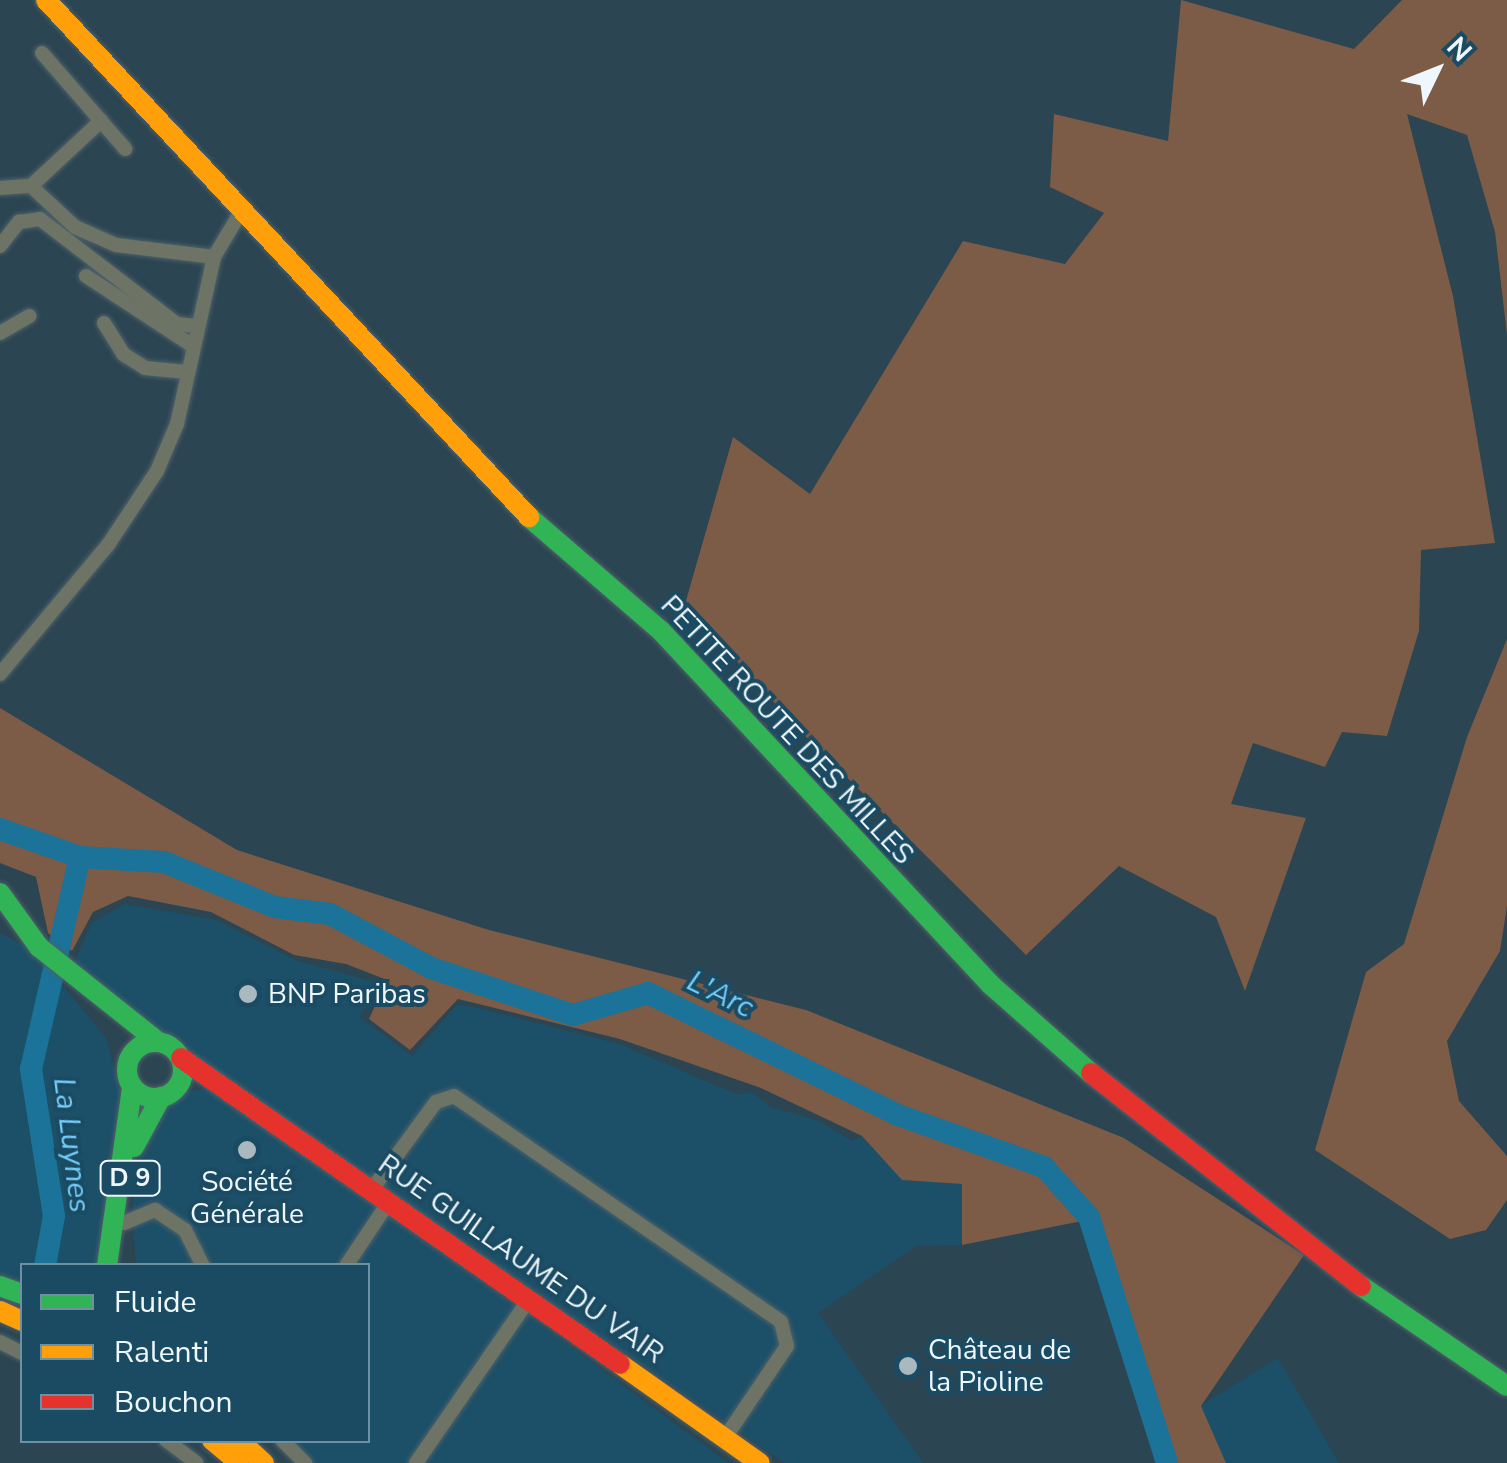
<!DOCTYPE html>
<meta charset="utf-8">
<style>
body{margin:0}
#map{position:relative;width:1507px;height:1463px;overflow:hidden;background:#2b4552;font-family:"Nunito Sans",sans-serif}
div>[style]{position:absolute}
.built>*{inset:0;background:#1c5068}
.green>*{inset:0;background:#7c5b47}
.river>*{height:22px;margin:-11px;padding:0 11px;transform-origin:11px;border-radius:11px;background:#1b7399}
.roads{filter:drop-shadow(0 0 2px #4e616a) drop-shadow(0 0 2px #4e616a)}
.street>*{height:14px;margin:-7px;padding:0 7px;transform-origin:7px;border-radius:7px;background:#6d7365}
.fast>*{height:20px;margin:-10px;padding:0 10px;transform-origin:10px;border-radius:10px;background:#30b455}
.fast>.ring{margin:-10px;padding:0;box-sizing:content-box;background:none;border:20px solid #30b455;border-radius:50%}
.slow>*{height:20px;margin:-10px;padding:0 10px;transform-origin:10px;border-radius:10px;background:#ff9f0a}
.jam>*{height:20px;margin:-10px;padding:0 10px;transform-origin:10px;border-radius:10px;background:#e5322d}
.dots>*{width:28px;height:28px;translate:-50% -50%;box-sizing:border-box;border:5px solid #1a4b63;border-radius:50%}
span{translate:-50% -50%;white-space:nowrap;text-align:center;line-height:1.15;-webkit-text-stroke:8px #1a4b63;paint-order:stroke}
.shield-label span{padding:2px 8px;background:#1a4b63;border:2px solid;border-radius:8px;-webkit-text-stroke-width:0}
.shield-label{font-size:25px;color:#eef7fb;font-weight:700}
.street-label{font-size:28px;color:#eef7fb}
.poi-label{font-size:28px;color:#eef7fb}
.left{translate:0 -50%;text-align:left}
.water-label{font-size:30px;color:#74ccf9;font-style:italic}
.legend{position:absolute;left:20px;top:1263px;width:350px;height:180px;box-sizing:border-box;background:#1a4b63;border:2px solid #6f90a0;margin:0;padding:12px 18px;list-style:none;font-size:30px;color:#eef7fb}
.legend li{display:flex;align-items:center;gap:20px;height:50px}
.legend b{width:50px;border:2px solid #6f90a0}
.north{position:absolute;left:1387px;top:20px;width:100px;height:100px;-webkit-text-stroke:8px #1a4b63;paint-order:stroke;rotate:47deg;font-size:28px;font-weight:700;line-height:40px;text-align:center;color:#eef7fb}
.north::after{content:'';display:block;margin:auto;width:35px;height:45px;background:#eef7fb;clip-path:polygon(50% 0,100% 100%,50% 72%,0 100%)}
</style>
<div id="map">
<div class="built">
<div style="clip-path:polygon(125px 904px,216px 920px,295px 960px,382px 984px,359px 1017px,412px 1056px,457px 1005px,474px 1007px,619px 1044px,738px 1095px,751px 1092px,771px 1107px,819px 1121px,852px 1141px,862px 1136px,903px 1180px,963px 1184px,962px 1245px,916px 1246px,818px 1313px,923px 1463px,785px 1463px,196px 1058px,74px 964px,92px 923px)"></div>
<div style="clip-path:polygon(0 933px,33px 950px,106px 1038px,121px 1092px,99px 1265px,22px 1266px,22px 1286px,0 1276px)"></div>
<div style="clip-path:polygon(209px 1089px,533px 1319px,729px 1463px,298px 1463px,275px 1441px,368px 1440px,368px 1266px,136px 1266px,132px 1206px,139px 1154px,166px 1107px,185px 1091px)"></div>
<div style="clip-path:polygon(1278px 1358px,1339px 1463px,1226px 1463px,1200px 1406px)"></div>
</div>
<div class="green">
<div style="clip-path:polygon(1181px 0,1354px 49px,1402px 0,1507px 0,1507px 335px,1495px 232px,1467px 135px,1407px 114px,1453px 296px,1495px 543px,1421px 550px,1419px 631px,1387px 736px,1342px 732px,1325px 767px,1253px 743px,1231px 804px,1306px 818px,1245px 991px,1216px 917px,1119px 866px,1026px 955px,798px 729px,685px 604px,733px 437px,810px 494px,963px 241px,1065px 264px,1104px 213px,1050px 187px,1054px 114px,1168px 141px)"></div>
<div style="clip-path:polygon(1507px 639px,1507px 906px,1500px 951px,1447px 1041px,1459px 1101px,1507px 1156px,1507px 1200px,1486px 1230px,1450px 1239px,1315px 1150px,1366px 972px,1404px 944px,1467px 737px)"></div>
<div style="clip-path:polygon(0 708px,237px 850px,489px 930px,806px 1010px,1124px 1138px,1304px 1255px,1201px 1406px,1226px 1463px,1159px 1463px,1082px 1221px,962px 1245px,962px 1184px,902px 1180px,862px 1136px,761px 1088px,620px 1039px,458px 999px,410px 1050px,369px 1019px,387px 980px,346px 964px,294px 955px,211px 912px,128px 896px,93px 912px,72px 951px,48px 933px,36px 877px,0 863px)"></div>
</div>
<div class="river">
<div style="left:0;top:829px;width:85px;rotate:19.3deg"></div>
<div style="left:80px;top:857px;width:84px;rotate:3.4deg"></div>
<div style="left:164px;top:862px;width:120px;rotate:22.1deg"></div>
<div style="left:275px;top:907px;width:55px;rotate:7.3deg"></div>
<div style="left:330px;top:914px;width:115px;rotate:28.1deg"></div>
<div style="left:431px;top:968px;width:150px;rotate:18.3deg"></div>
<div style="left:573px;top:1015px;width:78px;rotate:-16.3deg"></div>
<div style="left:648px;top:993px;width:278px;rotate:26deg"></div>
<div style="left:898px;top:1115px;width:155px;rotate:19.6deg"></div>
<div style="left:1044px;top:1167px;width:67px;rotate:48deg"></div>
<div style="left:1089px;top:1217px;width:258px;rotate:72.4deg"></div>
<div style="left:45px;top:1266px;width:51px;rotate:-79.8deg"></div>
<div style="left:54px;top:1216px;width:149px;rotate:-98.9deg"></div>
<div style="left:31px;top:1069px;width:218px;rotate:-77deg"></div>
</div>
<div class="roads">
<div class="street">
<div style="left:101px;top:121px;width:37px;rotate:49deg"></div>
<div style="left:31px;top:186px;width:96px;rotate:-42.9deg"></div>
<div style="left:101px;top:121px;width:90px;rotate:-130.9deg"></div>
<div style="left:0;top:188px;width:31px;rotate:-4deg"></div>
<div style="left:31px;top:186px;width:60px;rotate:43deg"></div>
<div style="left:75px;top:227px;width:45px;rotate:23.7deg"></div>
<div style="left:116px;top:245px;width:99px;rotate:7deg"></div>
<div style="left:0;top:246px;width:31px;rotate:-52deg"></div>
<div style="left:19px;top:222px;width:21px;rotate:-8deg"></div>
<div style="left:40px;top:219px;width:173px;rotate:37.5deg"></div>
<div style="left:177px;top:324px;width:19px;rotate:6deg"></div>
<div style="left:86px;top:276px;width:128px;rotate:33.2deg"></div>
<div style="left:104px;top:323px;width:36px;rotate:58deg"></div>
<div style="left:123px;top:354px;width:26px;rotate:32deg"></div>
<div style="left:145px;top:368px;width:42px;rotate:5.4deg"></div>
<div style="left:0;top:333px;width:34px;rotate:-30deg"></div>
<div style="left:0;top:674px;width:168px;rotate:-50.1deg"></div>
<div style="left:108px;top:545px;width:89px;rotate:-56.5deg"></div>
<div style="left:157px;top:471px;width:51px;rotate:-66.9deg"></div>
<div style="left:177px;top:424px;width:171px;rotate:-77.5deg"></div>
<div style="left:214px;top:257px;width:55px;rotate:-59.2deg"></div>
<div style="left:373px;top:1188px;width:107px;rotate:-53.8deg"></div>
<div style="left:436px;top:1102px;width:19px;rotate:-18deg"></div>
<div style="left:454px;top:1096px;width:397px;rotate:34.6deg"></div>
<div style="left:781px;top:1322px;width:25px;rotate:76deg"></div>
<div style="left:787px;top:1346px;width:111px;rotate:124deg"></div>
<div style="left:124px;top:1223px;width:34px;rotate:-23deg"></div>
<div style="left:155px;top:1210px;width:36px;rotate:34deg"></div>
<div style="left:185px;top:1230px;width:40px;rotate:63.4deg"></div>
<div style="left:346px;top:1266px;width:79px;rotate:-56.3deg"></div>
<div style="left:0;top:1342px;width:25px;rotate:27deg"></div>
<div style="left:166px;top:1440px;width:38px;rotate:37deg"></div>
<div style="left:282px;top:1440px;width:33px;rotate:45deg"></div>
<div style="left:416px;top:1463px;width:199px;rotate:-55.4deg"></div>
</div>
<div class="fast">
<div style="left:529px;top:517px;width:174px;rotate:40.8deg"></div>
<div style="left:661px;top:631px;width:483px;rotate:47deg"></div>
<div style="left:990px;top:984px;width:135px;rotate:41.4deg"></div>
<div style="left:0;top:893px;width:67px;rotate:54.2deg"></div>
<div style="left:39px;top:947px;width:151px;rotate:38.5deg"></div>
<div class="ring" style="left:127px;top:1042px;width:36px;height:36px"></div>
<div style="left:134px;top:1147px;width:57px;rotate:-61.6deg"></div>
<div style="left:107px;top:1266px;width:181px;rotate:-82deg"></div>
<div style="left:0;top:1286px;width:23px;rotate:20deg"></div>
<div style="left:1361px;top:1286px;width:177px;rotate:34.4deg"></div>
</div>
<div class="slow">
<div style="left:46px;top:0;width:708px;rotate:46.95deg"></div>
<div style="left:0;top:1311px;width:24px;rotate:24deg"></div>
<div style="left:620px;top:1364px;width:171px;rotate:35.3deg"></div>
<div style="left:212px;top:1440px;width:35px;rotate:40deg"></div>
<div style="left:239px;top:1440px;width:34px;rotate:43deg"></div>
</div>
<div class="jam">
<div style="left:181px;top:1058px;width:535px;rotate:34.88deg"></div>
<div style="left:1091px;top:1073px;width:344px;rotate:38.3deg"></div>
</div>
</div>
<div class="dots">
<div style="left:248px;top:994px;background:#aab9c0"></div>
<div style="left:247px;top:1150px;background:#aab9c0"></div>
<div style="left:908px;top:1366px;background:#aab9c0"></div>
</div>
<div class="shield-label">
<span style="left:130px;top:1178px">D 9</span>
</div>
<div class="street-label">
<span style="left:787px;top:730px;rotate:47deg">PETITE ROUTE DES MILLES</span>
<span style="left:521px;top:1259px;rotate:35deg">RUE GUILLAUME DU VAIR</span>
</div>
<div class="poi-label">
<span class="left" style="left:268px;top:994px">BNP Paribas</span>
<span style="left:247px;top:1198px">Société<br>Générale</span>
<span class="left" style="left:928px;top:1366px">Château de<br>la Pioline</span>
</div>
<div class="water-label">
<span style="left:720px;top:995px;rotate:26deg">L'Arc</span>
<span style="left:71px;top:1145px;rotate:83deg">La Luynes</span>
</div>
<ul class="legend">
<li><b style="height:12px;background:#30b455"></b>Fluide</li>
<li><b style="height:12px;background:#ff9f0a"></b>Ralenti</li>
<li><b style="height:12px;background:#e5322d"></b>Bouchon</li>
</ul>
<div class="north">N</div>
</div>
